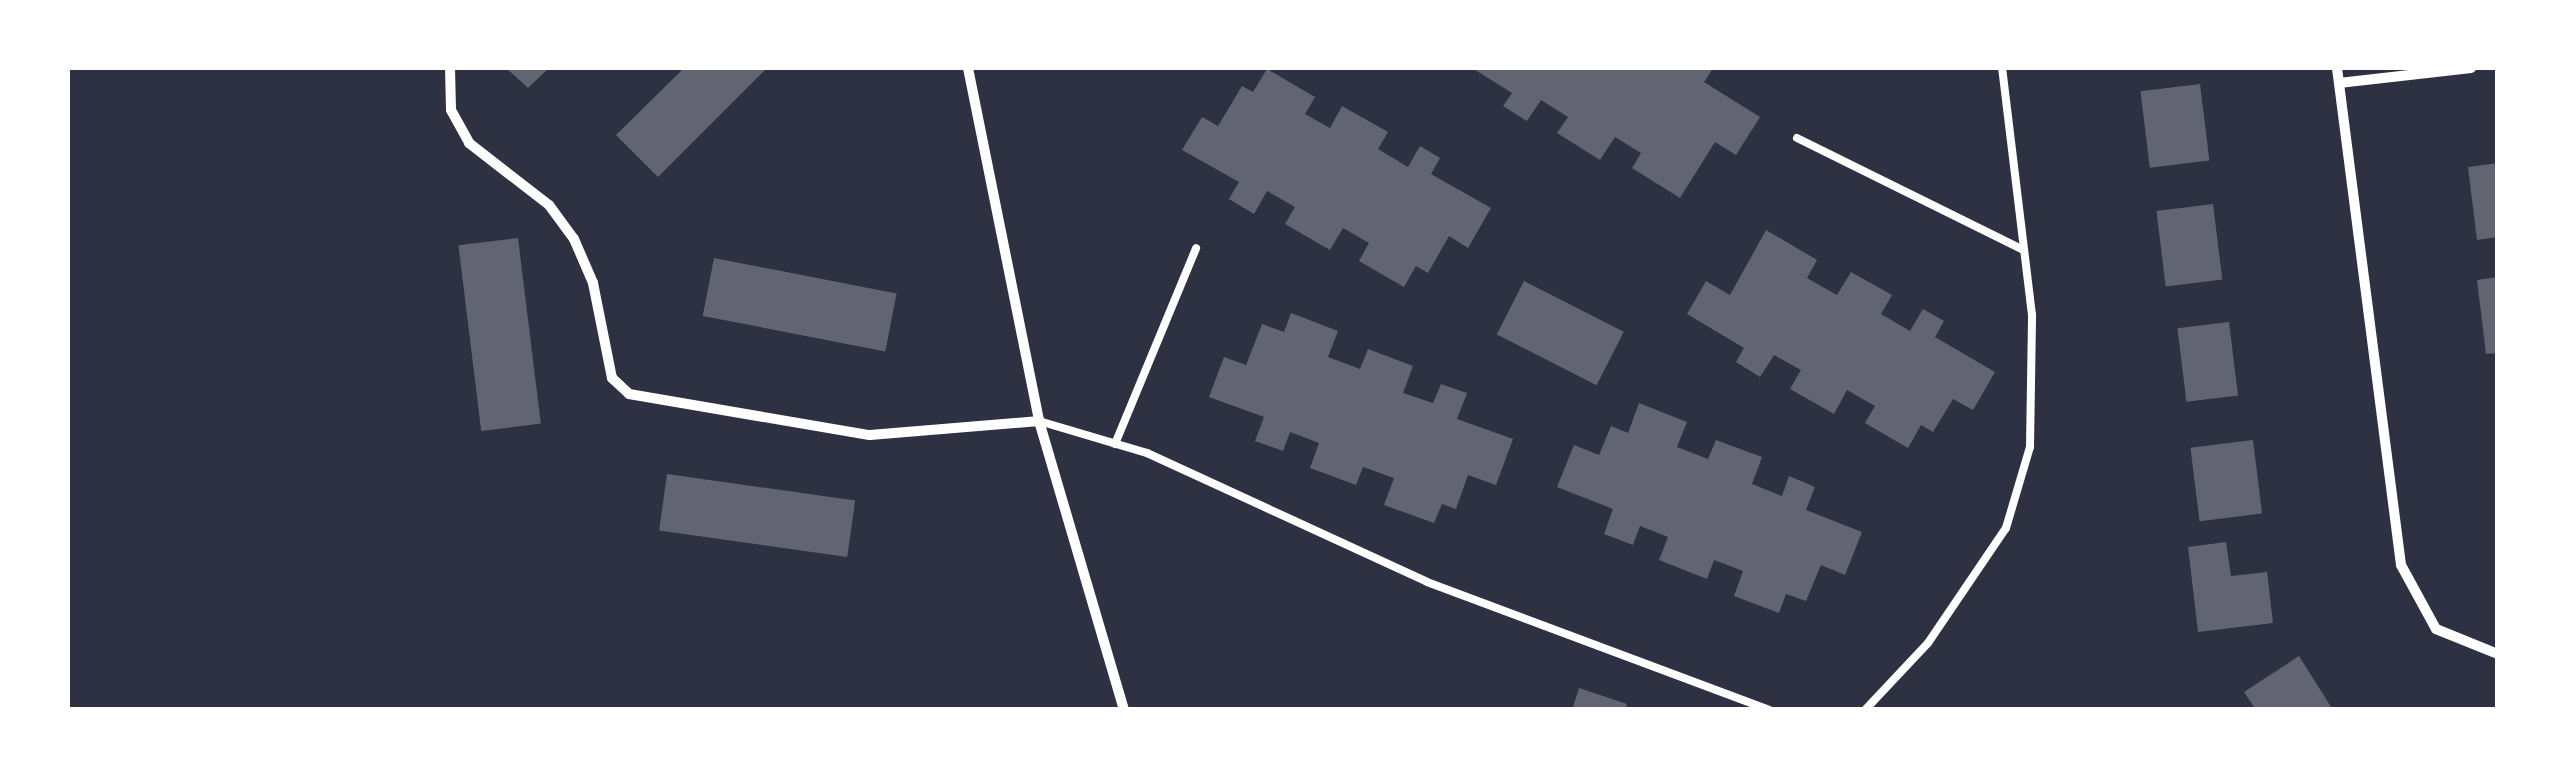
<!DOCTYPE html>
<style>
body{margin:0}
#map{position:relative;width:2565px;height:777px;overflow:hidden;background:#2d3142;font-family:"Libre Baskerville",serif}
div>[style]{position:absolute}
.building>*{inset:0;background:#626471;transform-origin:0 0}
.service>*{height:8px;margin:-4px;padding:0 4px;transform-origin:4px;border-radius:4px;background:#fff}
.minor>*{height:10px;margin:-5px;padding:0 5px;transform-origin:5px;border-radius:5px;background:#fff}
span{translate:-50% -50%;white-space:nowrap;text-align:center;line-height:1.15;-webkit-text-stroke:10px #fff;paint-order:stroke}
.frame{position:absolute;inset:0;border:70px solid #fff;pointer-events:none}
</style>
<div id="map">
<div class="building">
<div style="clip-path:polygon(506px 68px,549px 68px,528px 88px)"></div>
<div style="clip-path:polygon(684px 68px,767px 68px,658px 177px,616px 135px)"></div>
<div style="clip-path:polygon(1472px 68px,1713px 68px,1704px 82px,1760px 117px,1736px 155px,1715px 142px,1680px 198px,1632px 168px,1641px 153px,1615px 137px,1600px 160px,1557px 133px,1568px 117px,1541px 100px,1527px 121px,1503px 106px,1512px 93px)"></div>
<div style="clip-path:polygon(1267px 69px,1315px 97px,1305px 114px,1330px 128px,1342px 106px,1388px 132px,1378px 149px,1408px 167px,1420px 146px,1440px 158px,1431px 174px,1491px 208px,1468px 248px,1449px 236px,1428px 273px,1416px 266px,1404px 287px,1359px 261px,1369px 243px,1343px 228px,1330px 250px,1285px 224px,1295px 207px,1267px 191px,1254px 214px,1229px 199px,1239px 182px,1182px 150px,1202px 117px,1218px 126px,1242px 86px,1253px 92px)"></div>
<div style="left:2200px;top:84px;width:77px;height:60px;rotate:83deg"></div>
<div style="clip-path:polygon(2498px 163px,2498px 237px,2477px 240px,2468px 167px)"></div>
<div style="left:2213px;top:204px;width:76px;height:57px;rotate:83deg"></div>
<div style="clip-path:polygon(1766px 230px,1817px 260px,1807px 278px,1837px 295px,1851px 272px,1892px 295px,1881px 314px,1910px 331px,1923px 309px,1944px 321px,1935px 337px,1995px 372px,1973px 410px,1953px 399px,1933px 432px,1921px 425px,1908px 448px,1865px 423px,1875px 406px,1847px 390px,1834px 414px,1790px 389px,1801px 370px,1774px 355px,1760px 377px,1736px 362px,1744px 348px,1687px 314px,1706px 281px,1730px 295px)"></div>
<div style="left:518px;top:238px;width:187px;height:60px;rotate:83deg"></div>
<div style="left:714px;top:258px;width:186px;height:59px;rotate:11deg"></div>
<div style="clip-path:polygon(2498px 277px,2498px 353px,2486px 354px,2477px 280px)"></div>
<div style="left:1524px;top:281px;width:112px;height:60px;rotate:27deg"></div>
<div style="clip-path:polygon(1291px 313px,1338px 331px,1328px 357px,1360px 369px,1368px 349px,1413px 366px,1403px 393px,1433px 403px,1441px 384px,1467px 393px,1457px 419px,1513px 439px,1496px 485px,1468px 475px,1456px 509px,1442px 504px,1434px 523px,1384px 505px,1394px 478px,1363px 467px,1356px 485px,1310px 468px,1319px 443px,1290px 432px,1283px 451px,1255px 441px,1264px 417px,1209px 397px,1224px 357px,1246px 365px,1262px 324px,1284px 332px)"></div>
<div style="left:2229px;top:322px;width:74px;height:52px;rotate:83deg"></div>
<div style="clip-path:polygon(1639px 403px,1687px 422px,1677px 447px,1708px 459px,1716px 440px,1762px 457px,1752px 484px,1782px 496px,1789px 476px,1815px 487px,1806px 510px,1862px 532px,1845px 575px,1821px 565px,1806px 601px,1786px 594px,1779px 613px,1734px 596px,1743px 571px,1714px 560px,1707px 579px,1659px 560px,1668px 537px,1640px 526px,1633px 545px,1604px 534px,1613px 509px,1557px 487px,1574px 445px,1599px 455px,1611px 426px,1628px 433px)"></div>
<div style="left:2253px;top:440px;width:74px;height:63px;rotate:83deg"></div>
<div style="left:667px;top:474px;width:190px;height:57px;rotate:8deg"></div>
<div style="clip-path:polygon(2226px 542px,2231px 576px,2267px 572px,2273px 623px,2198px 632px,2188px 547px)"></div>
<div style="clip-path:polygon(2299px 656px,2333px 710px,2256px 710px,2244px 692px)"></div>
<div style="clip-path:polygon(1579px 688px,1627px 704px,1625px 710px,1572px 710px)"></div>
</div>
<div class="service">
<div style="left:1797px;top:138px;width:253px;rotate:26.3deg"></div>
<div style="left:1039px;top:421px;width:113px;rotate:16.5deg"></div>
<div style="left:1147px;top:453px;width:308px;rotate:24.7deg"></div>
<div style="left:1427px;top:582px;width:365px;rotate:20.5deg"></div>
<div style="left:1115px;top:444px;width:212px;rotate:-67.5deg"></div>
<div style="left:1865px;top:710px;width:92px;rotate:-46.8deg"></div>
<div style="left:1928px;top:643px;width:139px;rotate:-55.9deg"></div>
<div style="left:2006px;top:528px;width:84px;rotate:-73.5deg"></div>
<div style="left:2030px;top:447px;width:132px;rotate:-89.1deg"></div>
<div style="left:2032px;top:315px;width:249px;rotate:-96.9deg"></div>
</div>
<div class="minor">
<div style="left:450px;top:68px;width:42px;rotate:88.6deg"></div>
<div style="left:451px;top:110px;width:38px;rotate:61deg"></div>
<div style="left:469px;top:143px;width:101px;rotate:37.8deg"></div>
<div style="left:549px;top:205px;width:42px;rotate:53.7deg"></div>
<div style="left:574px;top:239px;width:48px;rotate:66.6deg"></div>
<div style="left:593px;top:283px;width:97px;rotate:78.7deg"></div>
<div style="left:612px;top:378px;width:23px;rotate:43deg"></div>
<div style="left:629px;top:394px;width:244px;rotate:9.7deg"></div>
<div style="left:870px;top:435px;width:170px;rotate:-4.7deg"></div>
<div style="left:968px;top:68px;width:360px;rotate:78.6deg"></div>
<div style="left:1039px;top:421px;width:301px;rotate:73.6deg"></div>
<div style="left:2337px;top:68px;width:501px;rotate:82.66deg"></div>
<div style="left:2401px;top:565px;width:73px;rotate:61.3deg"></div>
<div style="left:2436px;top:629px;width:67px;rotate:22deg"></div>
<div style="left:2339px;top:83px;width:133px;rotate:-6.5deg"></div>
</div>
<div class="frame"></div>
</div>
